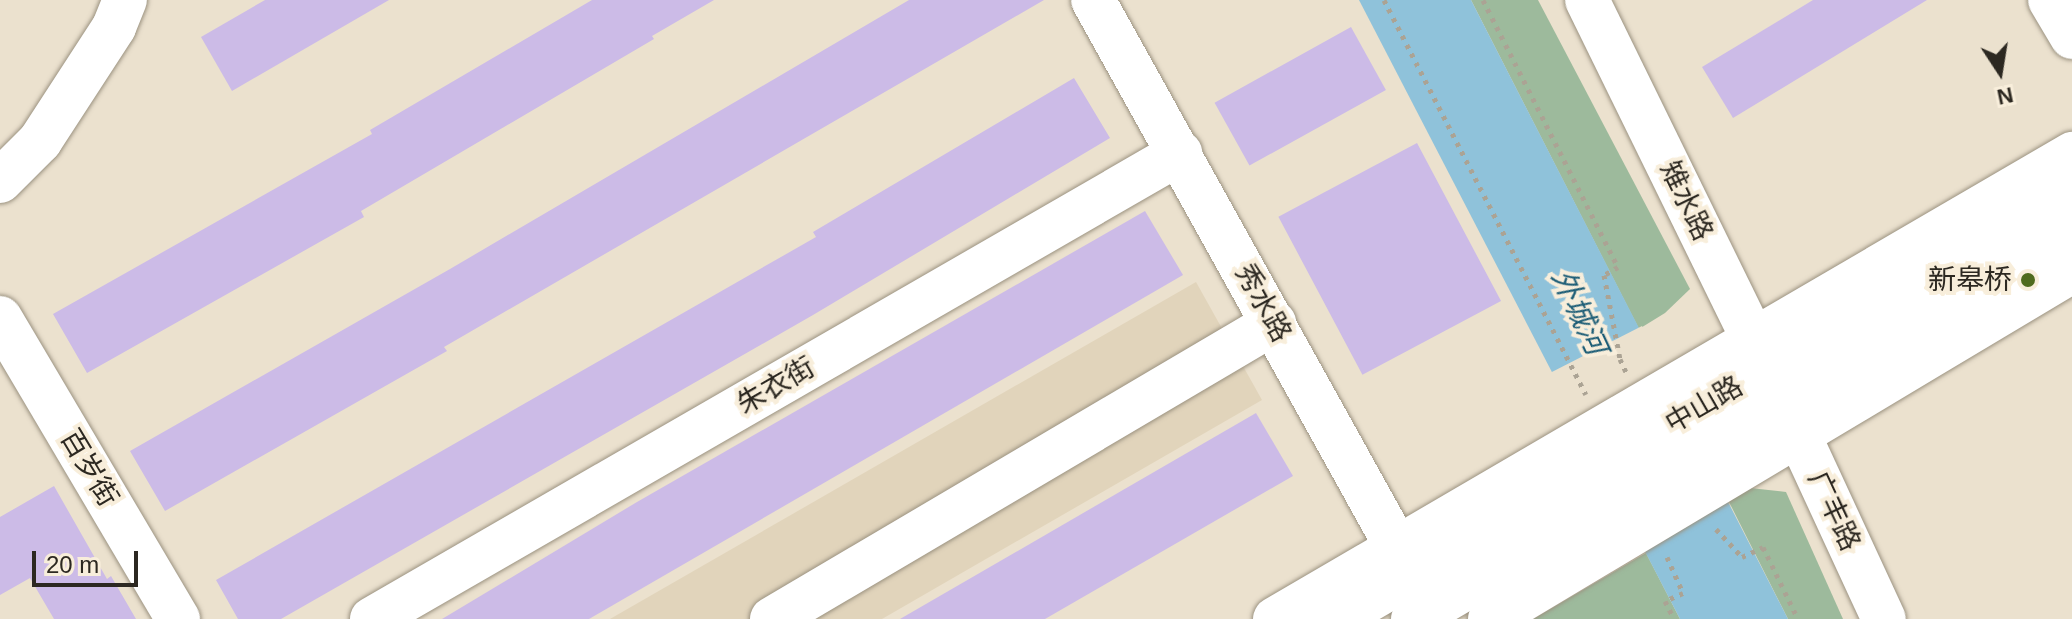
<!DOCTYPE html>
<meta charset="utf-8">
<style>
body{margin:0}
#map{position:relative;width:2072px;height:619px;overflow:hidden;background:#ebe1ce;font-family:Arial,"Noto Sans SC",sans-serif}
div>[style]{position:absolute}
.built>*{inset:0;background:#e1d4bb}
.green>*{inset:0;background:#9dba9c}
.water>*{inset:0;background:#8fc2da}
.pier>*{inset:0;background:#ebe1ce;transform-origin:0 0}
.building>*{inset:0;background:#ccbbe7;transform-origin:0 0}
.path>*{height:5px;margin-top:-2.5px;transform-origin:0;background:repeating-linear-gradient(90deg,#aba394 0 4px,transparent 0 10px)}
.roads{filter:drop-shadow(0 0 2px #9b9280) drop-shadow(0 0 2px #9b9280)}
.minor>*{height:44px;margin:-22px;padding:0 22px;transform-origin:22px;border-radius:22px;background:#fff}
.major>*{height:44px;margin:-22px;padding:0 22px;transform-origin:22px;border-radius:22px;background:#fff}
.dots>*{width:22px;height:22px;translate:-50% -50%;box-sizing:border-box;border:4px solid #f8eedb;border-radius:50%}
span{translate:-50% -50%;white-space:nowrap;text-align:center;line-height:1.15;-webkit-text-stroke:8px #f8eedb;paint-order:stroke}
.street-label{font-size:28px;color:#2c2821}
.poi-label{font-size:28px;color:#2c2821}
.right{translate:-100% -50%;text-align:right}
.water-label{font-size:30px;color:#1d5d76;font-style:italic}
.north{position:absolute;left:1960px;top:32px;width:80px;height:80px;-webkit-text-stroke:6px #f8eedb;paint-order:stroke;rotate:168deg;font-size:22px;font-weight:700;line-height:32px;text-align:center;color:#2c2821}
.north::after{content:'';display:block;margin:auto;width:28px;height:36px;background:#2c2821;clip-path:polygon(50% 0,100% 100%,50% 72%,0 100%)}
.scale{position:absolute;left:32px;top:551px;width:106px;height:36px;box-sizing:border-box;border:4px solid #2c2821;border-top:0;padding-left:10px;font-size:24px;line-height:28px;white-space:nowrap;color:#2c2821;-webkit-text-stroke:6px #f8eedb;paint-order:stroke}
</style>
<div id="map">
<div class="built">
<div style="clip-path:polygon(1196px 282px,1262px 400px,882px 619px,610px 619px)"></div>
</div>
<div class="green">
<div style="clip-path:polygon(1471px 0,1538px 0,1690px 289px,1665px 313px,1639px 329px)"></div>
<div style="clip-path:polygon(1750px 488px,1786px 492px,1843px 619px,1788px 619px,1727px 498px)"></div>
<div style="clip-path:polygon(1646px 553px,1680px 619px,1534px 619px,1535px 618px)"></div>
</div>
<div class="water">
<div style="clip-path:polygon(1359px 0,1471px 0,1788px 619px,1680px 619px)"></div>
</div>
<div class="pier">
<div style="left:1642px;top:326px;width:190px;height:105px;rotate:63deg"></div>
</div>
<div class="building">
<div style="clip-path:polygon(265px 0,389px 0,232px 91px,201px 37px)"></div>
<div style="clip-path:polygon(592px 0,714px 0,652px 36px,654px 39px,361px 211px,364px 217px,87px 373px,53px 314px,372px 134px,370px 130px)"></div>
<div style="clip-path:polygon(909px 0,1044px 0,444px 347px,447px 351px,165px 511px,130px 451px,450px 269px)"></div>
<div style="clip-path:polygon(1813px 0,1927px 0,1733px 118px,1702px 67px)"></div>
<div style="left:1351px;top:27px;width:72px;height:156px;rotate:61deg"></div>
<div style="clip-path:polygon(1074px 78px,1110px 138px,813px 315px,281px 619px,238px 619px,216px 580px,816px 237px,813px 232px)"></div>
<div style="left:1417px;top:143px;width:179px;height:157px;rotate:62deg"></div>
<div style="clip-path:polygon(1145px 211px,1183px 275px,589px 619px,442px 619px,637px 502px)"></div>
<div style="clip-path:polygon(1256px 413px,1293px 476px,1045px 619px,900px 619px)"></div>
<div style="clip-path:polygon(54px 486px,107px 579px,111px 576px,136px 619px,54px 619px,30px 578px,0 595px,0 517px)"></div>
</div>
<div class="path">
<div style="left:1384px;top:0;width:443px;rotate:62.9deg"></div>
<div style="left:1483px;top:0;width:299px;rotate:63.2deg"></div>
<div style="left:1618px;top:267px;width:16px;rotate:150deg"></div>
<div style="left:1604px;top:275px;width:86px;rotate:79.2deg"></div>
<div style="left:1620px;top:359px;width:14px;rotate:65deg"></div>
<div style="left:1716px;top:529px;width:38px;rotate:47deg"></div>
<div style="left:1742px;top:557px;width:23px;rotate:-25deg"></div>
<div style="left:1763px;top:547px;width:80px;rotate:64.1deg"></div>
<div style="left:1667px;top:557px;width:39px;rotate:66deg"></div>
<div style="left:1683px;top:593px;width:20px;rotate:156deg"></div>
<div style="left:1665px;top:601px;width:20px;rotate:63deg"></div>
</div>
<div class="roads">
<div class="minor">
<div style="left:1093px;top:0;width:653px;rotate:60.96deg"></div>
<div style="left:1587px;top:0;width:449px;rotate:63.9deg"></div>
<div style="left:1784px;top:403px;width:238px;rotate:65.2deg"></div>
<div style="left:2050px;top:0;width:43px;rotate:59.3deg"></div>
<div style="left:0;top:181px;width:57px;rotate:-45deg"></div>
<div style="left:40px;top:141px;width:136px;rotate:-57deg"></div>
<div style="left:114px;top:27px;width:29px;rotate:-68deg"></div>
<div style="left:0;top:318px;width:350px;rotate:59.4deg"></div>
<div style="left:372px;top:619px;width:933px;rotate:-29.97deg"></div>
<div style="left:772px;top:619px;width:583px;rotate:-30.53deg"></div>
<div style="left:1275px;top:619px;width:923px;rotate:-30.26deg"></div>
<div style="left:1490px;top:619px;width:678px;rotate:-30.88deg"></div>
</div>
<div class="major">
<div style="left:1336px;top:619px;width:852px;rotate:-30.24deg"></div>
<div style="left:1413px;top:619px;width:764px;rotate:-30.36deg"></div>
</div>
</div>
<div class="dots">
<div style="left:2028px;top:280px;background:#4f6b1e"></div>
</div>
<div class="street-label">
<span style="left:1686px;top:201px;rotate:64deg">雉水路</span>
<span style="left:1263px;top:303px;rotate:61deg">秀水路</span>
<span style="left:776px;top:386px;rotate:-30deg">朱衣街</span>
<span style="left:1704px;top:405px;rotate:-30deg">中山路</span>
<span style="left:89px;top:468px;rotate:59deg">百岁街</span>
<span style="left:1834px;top:511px;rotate:65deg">广丰路</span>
</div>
<div class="poi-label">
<span class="right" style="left:2012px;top:280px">新皋桥</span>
</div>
<div class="water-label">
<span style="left:1579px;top:312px;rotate:65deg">外城河</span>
</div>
<div class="north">N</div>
<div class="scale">20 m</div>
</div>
